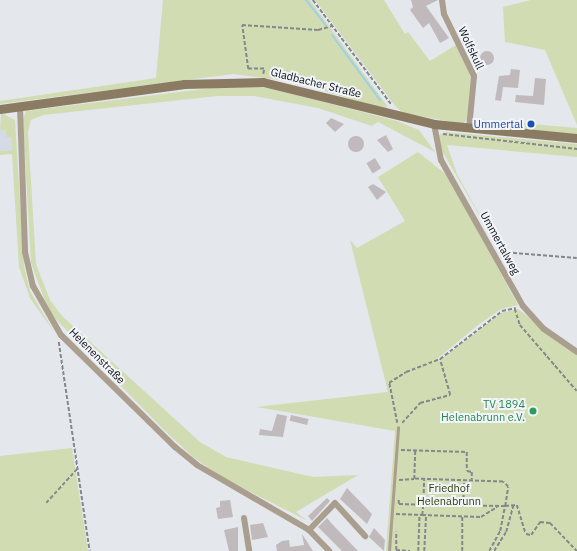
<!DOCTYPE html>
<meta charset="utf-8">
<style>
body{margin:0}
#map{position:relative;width:577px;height:551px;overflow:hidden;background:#e4e7ec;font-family:"IBM Plex Sans",sans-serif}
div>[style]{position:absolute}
.built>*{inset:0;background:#d4dbe7}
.green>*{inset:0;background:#d1dcb2}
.stream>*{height:2px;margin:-1px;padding:0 1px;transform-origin:1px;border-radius:1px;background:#9ed0e6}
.building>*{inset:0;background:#c0babd;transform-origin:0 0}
.round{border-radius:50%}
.path>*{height:1.5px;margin-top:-0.75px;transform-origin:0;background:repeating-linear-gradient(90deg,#85878b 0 4px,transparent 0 6px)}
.lane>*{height:3px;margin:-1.5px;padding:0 1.5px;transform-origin:1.5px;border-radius:1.5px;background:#aa9e8e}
.street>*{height:6px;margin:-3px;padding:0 3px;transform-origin:3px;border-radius:3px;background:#aa9e8e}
.secondary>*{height:9px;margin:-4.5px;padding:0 4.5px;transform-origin:4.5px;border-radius:4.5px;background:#8c7b63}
.dots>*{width:11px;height:11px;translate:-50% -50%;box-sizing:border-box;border:2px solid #f1f5fa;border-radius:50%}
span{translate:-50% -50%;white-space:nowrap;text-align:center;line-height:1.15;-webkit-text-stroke:4px #f1f5fa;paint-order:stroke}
.street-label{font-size:11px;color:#111214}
.transit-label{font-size:11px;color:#164399}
.right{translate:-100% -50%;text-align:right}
.leisure-label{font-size:11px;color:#27864d}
.park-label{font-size:11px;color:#333c08}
</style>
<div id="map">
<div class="built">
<div style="clip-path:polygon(0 130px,6px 130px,11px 136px,12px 150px,0 151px)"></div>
</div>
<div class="green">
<div style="clip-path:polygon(163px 0,310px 0,388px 107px,379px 108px,296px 82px,233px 74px,0 104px,0 101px,156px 78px)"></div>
<div style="clip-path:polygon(315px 0,384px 0,405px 34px,408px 32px,430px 61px,456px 45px,471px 73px,467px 119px,463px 124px,431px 118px,404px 113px,396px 107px)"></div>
<div style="clip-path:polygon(531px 0,577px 0,577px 125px,545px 50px,505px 42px,503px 7px)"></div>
<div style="clip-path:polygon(236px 85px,270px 88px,397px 121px,419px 130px,435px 152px,378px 122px,372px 126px,318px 108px,254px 96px,217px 96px,43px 115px,31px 120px,28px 132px,36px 264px,50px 300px,63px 317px,200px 442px,226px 457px,313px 477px,358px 475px,296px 512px,308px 521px,223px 478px,193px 457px,163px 429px,49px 312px,31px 263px,23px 120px,26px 111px)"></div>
<div style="clip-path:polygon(1px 113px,15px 120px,24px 266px,30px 291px,54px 332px,30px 298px,19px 267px,12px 154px,0 155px,0 151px,12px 150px,11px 137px,6px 137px,6px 130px,0 130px)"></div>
<div style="clip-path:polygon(475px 119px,577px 128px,577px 135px,476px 124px)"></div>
<div style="clip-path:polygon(445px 132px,577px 144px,577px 157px,447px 145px,457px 174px,496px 244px,441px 149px,439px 135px)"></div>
<div style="clip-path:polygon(418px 152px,448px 176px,518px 305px,501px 309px,478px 325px,438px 358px,439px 361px,501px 313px,518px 309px,577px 355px,577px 551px,386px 551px,395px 431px,257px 407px,388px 392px,350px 240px,357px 248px,405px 221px,378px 177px)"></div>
<div style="clip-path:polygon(72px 448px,88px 551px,0 551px,0 456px)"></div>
</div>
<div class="stream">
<div style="left:306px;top:0;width:33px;rotate:52deg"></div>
<div style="left:332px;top:35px;width:81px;rotate:53.6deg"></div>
</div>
<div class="building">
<div style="clip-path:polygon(411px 0,438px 0,426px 6px,449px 38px,440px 43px,429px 23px,423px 28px,410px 10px,413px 7px)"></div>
<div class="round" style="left:480px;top:51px;width:14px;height:14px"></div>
<div style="clip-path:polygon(511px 69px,520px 70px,518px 88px,503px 87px,501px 101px,495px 100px,499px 76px,510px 75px)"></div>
<div style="clip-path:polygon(535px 78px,546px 79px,544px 105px,515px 102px,516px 95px,533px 96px)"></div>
<div style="clip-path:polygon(331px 118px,344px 124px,335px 132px,326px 123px)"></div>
<div style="clip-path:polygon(386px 135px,393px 149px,388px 152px,377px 140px)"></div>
<div class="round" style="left:348px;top:136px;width:16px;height:16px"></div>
<div style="left:375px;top:158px;width:12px;height:10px;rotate:59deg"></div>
<div style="clip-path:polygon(373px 184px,386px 192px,377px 200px,368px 187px)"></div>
<div style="clip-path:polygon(277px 414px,287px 416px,283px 437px,259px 435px,260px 429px,272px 431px,271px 434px)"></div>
<div style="left:291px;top:415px;width:18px;height:6px;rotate:13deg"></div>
<div style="clip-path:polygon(347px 488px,372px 514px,367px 524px,340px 499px)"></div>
<div style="clip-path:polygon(327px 498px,330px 501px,312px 521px,308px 516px)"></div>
<div style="clip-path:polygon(230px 500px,233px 517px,218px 519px,216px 508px,220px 507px,220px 501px)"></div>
<div style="clip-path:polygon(327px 518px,333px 525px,358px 551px,342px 551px,318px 527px)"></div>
<div style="clip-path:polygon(263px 523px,268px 537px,252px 540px,250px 525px)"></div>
<div style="clip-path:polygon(238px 527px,238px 551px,229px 551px,224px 530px)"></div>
<div style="clip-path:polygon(374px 528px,385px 540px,384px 551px,369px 537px)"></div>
<div style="clip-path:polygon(302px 534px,313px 551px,277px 551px,276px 545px,282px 541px,289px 540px,290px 547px,304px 545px)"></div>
</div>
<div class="path">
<div style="left:313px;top:0;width:130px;rotate:53.1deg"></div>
<div style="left:263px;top:74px;width:5px;rotate:-79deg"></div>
<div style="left:264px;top:69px;width:16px;rotate:180deg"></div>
<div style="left:248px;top:69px;width:44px;rotate:-97.8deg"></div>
<div style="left:242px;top:25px;width:76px;rotate:3.8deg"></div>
<div style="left:318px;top:30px;width:15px;rotate:-16deg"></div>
<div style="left:443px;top:134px;width:135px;rotate:6.4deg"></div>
<div style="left:501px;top:252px;width:76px;rotate:4.5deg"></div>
<div style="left:515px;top:309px;width:17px;rotate:73deg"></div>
<div style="left:520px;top:325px;width:87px;rotate:49.2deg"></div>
<div style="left:59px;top:342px;width:211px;rotate:81.6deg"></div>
<div style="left:397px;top:423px;width:41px;rotate:-101.3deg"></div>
<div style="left:389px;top:383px;width:20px;rotate:-33deg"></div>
<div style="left:406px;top:372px;width:36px;rotate:-21deg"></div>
<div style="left:402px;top:423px;width:27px;rotate:-48deg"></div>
<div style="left:420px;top:403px;width:31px;rotate:-15deg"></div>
<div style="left:450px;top:395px;width:37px;rotate:-106deg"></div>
<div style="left:440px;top:359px;width:78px;rotate:-37.7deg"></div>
<div style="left:502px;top:311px;width:14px;rotate:-12deg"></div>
<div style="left:401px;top:450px;width:66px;rotate:1.7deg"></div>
<div style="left:467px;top:452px;width:19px;rotate:90deg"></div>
<div style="left:467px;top:471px;width:5px;rotate:11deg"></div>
<div style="left:472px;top:472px;width:8px;rotate:90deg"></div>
<div style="left:399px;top:480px;width:15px;rotate:-4deg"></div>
<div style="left:414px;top:479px;width:28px;rotate:-88deg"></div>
<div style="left:399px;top:500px;width:4px;rotate:90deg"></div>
<div style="left:399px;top:504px;width:24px;rotate:2deg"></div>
<div style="left:423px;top:505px;width:25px;rotate:-88deg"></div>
<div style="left:46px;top:503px;width:46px;rotate:-47.6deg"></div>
<div style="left:463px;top:505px;width:24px;rotate:-88deg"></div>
<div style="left:396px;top:514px;width:26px;rotate:2deg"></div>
<div style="left:422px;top:515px;width:10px;rotate:-84deg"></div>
<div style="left:423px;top:505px;width:82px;rotate:0.7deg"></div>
<div style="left:505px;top:506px;width:19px;rotate:-81deg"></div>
<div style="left:508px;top:487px;width:7px;rotate:-135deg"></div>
<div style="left:503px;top:482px;width:89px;rotate:-178.1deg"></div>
<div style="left:422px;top:515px;width:59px;rotate:1.9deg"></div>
<div style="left:481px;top:517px;width:19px;rotate:-32deg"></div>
<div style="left:396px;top:550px;width:18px;rotate:-90deg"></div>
<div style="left:396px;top:550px;width:14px;rotate:4deg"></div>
<div style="left:418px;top:551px;width:36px;rotate:-88deg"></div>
<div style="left:424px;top:551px;width:36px;rotate:-87deg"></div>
<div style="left:462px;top:551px;width:34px;rotate:-90deg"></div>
<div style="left:489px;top:551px;width:23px;rotate:-61deg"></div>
<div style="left:500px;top:531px;width:25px;rotate:-79deg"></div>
<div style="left:505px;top:506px;width:12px;rotate:-5deg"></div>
<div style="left:517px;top:505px;width:30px;rotate:73deg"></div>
<div style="left:526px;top:534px;width:5px;rotate:11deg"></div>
<div style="left:531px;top:535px;width:16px;rotate:-55deg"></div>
<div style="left:540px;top:522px;width:10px;rotate:6deg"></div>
<div style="left:550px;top:523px;width:39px;rotate:46deg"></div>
<div style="left:494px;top:551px;width:22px;rotate:-58deg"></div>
<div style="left:506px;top:532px;width:27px;rotate:-75deg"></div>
</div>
<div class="lane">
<div style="left:389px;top:551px;width:124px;rotate:-85.8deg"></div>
</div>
<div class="street">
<div style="left:442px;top:0;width:14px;rotate:82deg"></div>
<div style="left:444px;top:14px;width:69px;rotate:64.2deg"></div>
<div style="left:474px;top:76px;width:53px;rotate:95.4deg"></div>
<div style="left:20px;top:107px;width:145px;rotate:88deg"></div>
<div style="left:25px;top:252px;width:35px;rotate:77deg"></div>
<div style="left:33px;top:286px;width:56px;rotate:60.3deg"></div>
<div style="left:61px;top:335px;width:160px;rotate:44.5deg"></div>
<div style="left:175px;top:447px;width:28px;rotate:39deg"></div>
<div style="left:197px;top:465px;width:129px;rotate:30.1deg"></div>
<div style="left:309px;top:530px;width:29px;rotate:46deg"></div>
<div style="left:434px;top:124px;width:37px;rotate:79deg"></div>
<div style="left:441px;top:160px;width:167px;rotate:60.7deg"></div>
<div style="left:523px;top:306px;width:31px;rotate:48deg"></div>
<div style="left:544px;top:329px;width:40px;rotate:34.9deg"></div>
<div style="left:244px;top:518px;width:33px;rotate:81deg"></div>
<div style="left:309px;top:530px;width:37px;rotate:-46deg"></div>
<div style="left:335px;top:503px;width:45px;rotate:47.7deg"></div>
</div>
<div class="secondary">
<div style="left:0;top:109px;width:186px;rotate:-7.7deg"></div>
<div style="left:184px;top:84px;width:79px;rotate:-1.5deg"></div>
<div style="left:263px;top:82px;width:176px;rotate:13.8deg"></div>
<div style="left:434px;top:124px;width:144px;rotate:5.6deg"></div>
</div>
<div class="dots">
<div style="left:531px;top:124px;background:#1a4fb4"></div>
<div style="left:533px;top:411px;background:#2e9e5b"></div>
</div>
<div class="street-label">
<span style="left:471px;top:48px;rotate:65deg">Wolfskull</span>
<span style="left:316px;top:83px;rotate:14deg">Gladbacher Straße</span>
<span style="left:500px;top:243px;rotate:61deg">Ummertalweg</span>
<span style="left:97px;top:356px;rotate:45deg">Helenenstraße</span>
</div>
<div class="transit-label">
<span class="right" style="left:523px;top:124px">Ummertal</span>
</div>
<div class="leisure-label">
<span class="right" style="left:525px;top:411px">TV 1894<br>Helenabrunn e.V.</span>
</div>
<div class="park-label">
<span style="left:449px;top:495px">Friedhof<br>Helenabrunn</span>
</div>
</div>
